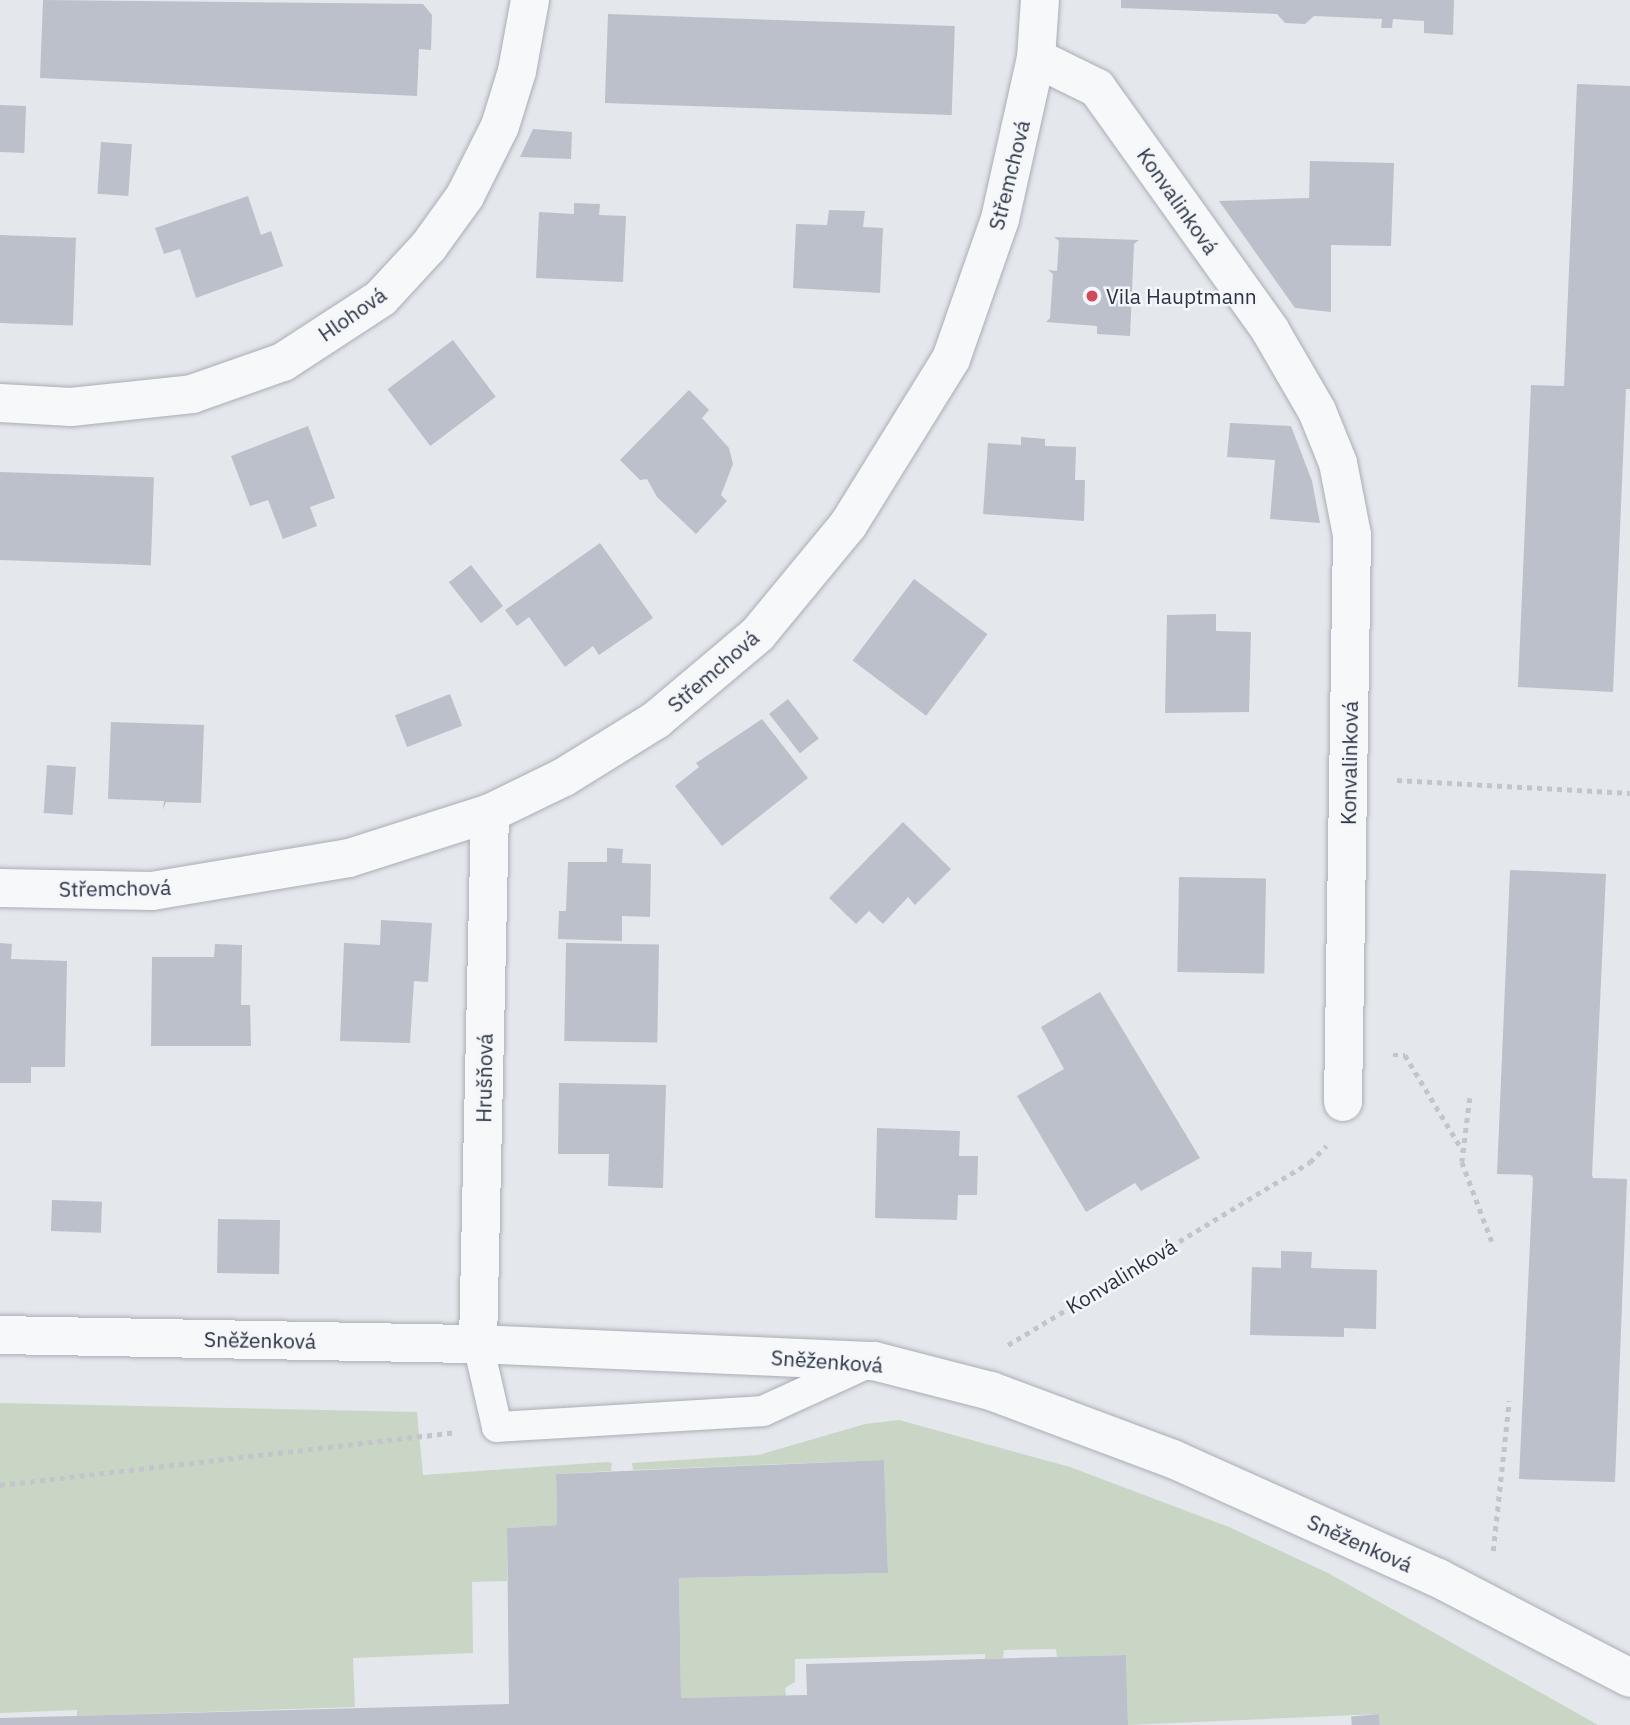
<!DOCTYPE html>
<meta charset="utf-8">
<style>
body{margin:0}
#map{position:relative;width:1630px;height:1725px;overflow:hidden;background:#e4e7ec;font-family:"IBM Plex Sans",sans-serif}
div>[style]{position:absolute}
.green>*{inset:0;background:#c9d6c5}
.building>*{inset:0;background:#bbc0ca;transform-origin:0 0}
.path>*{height:4.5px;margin-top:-2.25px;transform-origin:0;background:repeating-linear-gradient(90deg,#c2c5cb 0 5px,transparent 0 10px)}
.roads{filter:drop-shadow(0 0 2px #a9aeb7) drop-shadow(0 0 2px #a9aeb7)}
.service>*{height:30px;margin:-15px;padding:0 15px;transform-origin:15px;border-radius:15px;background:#f7f8fa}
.minor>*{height:38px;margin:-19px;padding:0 19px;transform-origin:19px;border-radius:19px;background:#f7f8fa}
.dots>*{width:19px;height:19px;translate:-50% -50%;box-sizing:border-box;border:4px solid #f4f6f9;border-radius:50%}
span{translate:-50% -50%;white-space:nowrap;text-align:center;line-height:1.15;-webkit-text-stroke:5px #f4f6f9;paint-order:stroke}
.street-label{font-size:21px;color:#2b3445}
.poi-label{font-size:21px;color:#2b3445}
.left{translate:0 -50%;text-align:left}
</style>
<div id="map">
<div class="green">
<div style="clip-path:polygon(0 1403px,417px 1412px,423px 1475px,607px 1462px,612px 1463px,611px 1471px,556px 1474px,557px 1525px,507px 1528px,507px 1581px,472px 1582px,473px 1653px,353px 1658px,355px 1707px,77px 1716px,77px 1710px,0 1713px)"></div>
<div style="clip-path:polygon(899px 1420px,1070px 1467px,1229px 1527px,1328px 1573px,1598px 1725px,1380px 1725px,1379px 1714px,1128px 1725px,1126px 1655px,1057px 1657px,1056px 1649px,1004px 1650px,1003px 1658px,985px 1659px,985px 1654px,795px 1659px,795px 1682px,785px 1688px,786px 1696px,681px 1698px,679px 1578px,888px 1573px,884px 1460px,633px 1470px,632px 1463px,759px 1455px,865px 1424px)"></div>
</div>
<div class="building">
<div style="clip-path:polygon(43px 0,423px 4px,432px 15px,431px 50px,419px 49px,417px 96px,40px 78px)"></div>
<div style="clip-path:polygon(1121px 0,1454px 0,1453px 35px,1424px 33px,1424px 21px,1393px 19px,1392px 28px,1381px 28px,1382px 19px,1314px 16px,1305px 24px,1285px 23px,1277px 14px,1121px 8px)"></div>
<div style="left:608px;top:14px;width:347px;height:89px;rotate:2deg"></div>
<div style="clip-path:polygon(1577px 84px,1630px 86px,1630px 389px,1626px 389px,1613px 692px,1518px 687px,1531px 385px,1564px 386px)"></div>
<div style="left:0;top:105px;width:26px;height:47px;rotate:2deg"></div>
<div style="clip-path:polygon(533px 129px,572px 132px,571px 159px,520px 157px)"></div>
<div style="left:101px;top:142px;width:31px;height:52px;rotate:4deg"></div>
<div style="clip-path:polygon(1310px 161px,1394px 163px,1391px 246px,1331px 245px,1331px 312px,1295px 308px,1219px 201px,1309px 198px)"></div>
<div style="clip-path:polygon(248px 196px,261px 235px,271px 231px,283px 266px,196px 298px,180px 249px,164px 254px,155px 228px)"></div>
<div style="clip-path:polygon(574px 203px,600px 204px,599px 215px,626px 216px,623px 282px,536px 278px,539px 212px,574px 214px)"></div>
<div style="clip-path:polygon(829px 210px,865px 211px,863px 227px,883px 228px,880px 293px,793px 288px,796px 224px,827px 225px)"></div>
<div style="left:0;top:235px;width:76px;height:88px;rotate:2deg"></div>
<div style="clip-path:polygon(1054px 237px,1139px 240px,1134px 244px,1130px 336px,1097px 334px,1097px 326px,1046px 322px,1050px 318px,1053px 274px,1048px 270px,1057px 271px,1059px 241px)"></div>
<div style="left:453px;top:340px;width:71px;height:82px;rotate:53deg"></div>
<div style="clip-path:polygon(689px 390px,709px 410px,702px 418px,729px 448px,733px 464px,721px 495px,727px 501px,696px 534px,657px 497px,647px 479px,640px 480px,620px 460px)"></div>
<div style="clip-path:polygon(1230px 423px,1291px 426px,1312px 481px,1320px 523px,1270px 519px,1275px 460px,1227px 457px)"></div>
<div style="clip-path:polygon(308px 426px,335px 498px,310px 507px,317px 526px,283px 539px,268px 500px,250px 506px,231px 456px)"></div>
<div style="clip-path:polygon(1021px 437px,1045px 439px,1045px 446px,1076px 447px,1075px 480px,1085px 480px,1084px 521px,983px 514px,988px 443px,1021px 445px)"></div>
<div style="left:0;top:472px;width:154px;height:88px;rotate:2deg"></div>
<div style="clip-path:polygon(600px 543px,653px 618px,599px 655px,593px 646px,565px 667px,529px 617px,517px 626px,505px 610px)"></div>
<div style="left:471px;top:565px;width:52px;height:28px;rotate:52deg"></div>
<div style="left:914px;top:579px;width:92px;height:102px;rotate:37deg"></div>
<div style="clip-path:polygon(1216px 614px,1216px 631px,1251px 632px,1249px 712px,1165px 713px,1167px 615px)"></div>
<div style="left:450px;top:694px;width:34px;height:59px;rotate:69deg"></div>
<div style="left:788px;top:699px;width:50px;height:24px;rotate:52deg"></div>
<div style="clip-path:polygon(762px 719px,808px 778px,722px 846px,675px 786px,699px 767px,696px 763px)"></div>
<div style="clip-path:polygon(111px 722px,204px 725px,201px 803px,166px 802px,163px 810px,164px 801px,108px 799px)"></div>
<div style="left:47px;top:765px;width:29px;height:48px;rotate:4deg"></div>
<div style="clip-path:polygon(903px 822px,951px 869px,915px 905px,908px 897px,883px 924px,869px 911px,856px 924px,829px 898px)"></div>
<div style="clip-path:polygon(607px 848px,623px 849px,622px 863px,651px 864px,650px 917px,622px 916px,622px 941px,558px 939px,559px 911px,566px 911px,568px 862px,607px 862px)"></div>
<div style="clip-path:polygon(1510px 870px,1606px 874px,1592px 1175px,1593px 1178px,1627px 1179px,1615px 1482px,1519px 1479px,1533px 1178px,1531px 1175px,1497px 1174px)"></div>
<div style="left:1179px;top:877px;width:87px;height:95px;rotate:1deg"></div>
<div style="clip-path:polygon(381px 920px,432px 923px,428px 982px,414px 981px,410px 1043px,340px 1041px,344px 943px,380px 945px)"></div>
<div style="clip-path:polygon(0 943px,12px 944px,11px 959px,67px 961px,65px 1067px,31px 1067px,31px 1083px,0 1083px)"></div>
<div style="left:566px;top:943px;width:93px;height:98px;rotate:1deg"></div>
<div style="clip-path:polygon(215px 944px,242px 945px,241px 1005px,250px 1005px,251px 1046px,151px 1046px,152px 957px,214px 957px)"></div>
<div style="clip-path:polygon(1100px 992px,1200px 1158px,1141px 1191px,1135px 1183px,1086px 1212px,1017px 1096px,1064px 1069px,1041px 1027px)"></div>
<div style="clip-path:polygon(559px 1083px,666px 1085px,663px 1188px,608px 1186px,609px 1154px,558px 1154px)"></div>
<div style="clip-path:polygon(877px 1128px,960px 1131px,959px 1156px,978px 1156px,977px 1195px,958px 1195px,957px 1220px,875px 1218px)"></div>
<div style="left:52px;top:1200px;width:50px;height:31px;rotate:2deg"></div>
<div style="left:218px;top:1219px;width:62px;height:54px;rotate:1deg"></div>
<div style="clip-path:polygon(1281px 1251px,1312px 1252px,1311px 1268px,1377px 1270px,1376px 1329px,1344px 1328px,1344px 1337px,1250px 1335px,1252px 1267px,1281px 1268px)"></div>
<div style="clip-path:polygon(884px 1460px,888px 1573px,679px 1578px,681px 1698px,807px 1695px,806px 1664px,1126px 1655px,1128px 1725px,0 1725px,0 1718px,509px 1704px,507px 1528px,557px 1525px,556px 1474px)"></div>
<div style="left:1379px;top:1714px;width:11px;height:28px;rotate:85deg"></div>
</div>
<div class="path">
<div style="left:1397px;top:780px;width:233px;rotate:3.2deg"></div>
<div style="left:1393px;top:1055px;width:12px"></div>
<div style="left:1405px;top:1055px;width:112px;rotate:58.9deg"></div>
<div style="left:1470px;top:1098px;width:64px;rotate:97.1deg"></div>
<div style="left:1462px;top:1162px;width:85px;rotate:69.4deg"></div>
<div style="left:1008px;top:1345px;width:353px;rotate:-31.2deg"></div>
<div style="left:1310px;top:1162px;width:23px;rotate:-45deg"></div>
<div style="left:0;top:1485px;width:458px;rotate:-6.6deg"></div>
<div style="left:1493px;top:1551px;width:151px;rotate:-83.9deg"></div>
</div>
<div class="roads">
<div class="service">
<div style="left:478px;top:1344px;width:85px;rotate:77.1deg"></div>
<div style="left:497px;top:1427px;width:266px;rotate:-3.4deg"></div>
<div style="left:763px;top:1411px;width:120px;rotate:-24.6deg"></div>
</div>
<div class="minor">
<div style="left:1036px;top:58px;width:68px;rotate:26.2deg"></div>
<div style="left:1097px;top:88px;width:297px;rotate:54.4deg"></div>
<div style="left:1270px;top:330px;width:94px;rotate:59.9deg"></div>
<div style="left:1317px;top:411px;width:56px;rotate:68deg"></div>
<div style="left:1338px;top:463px;width:73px;rotate:79deg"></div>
<div style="left:1352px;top:535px;width:567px;rotate:90.91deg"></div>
<div style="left:0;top:403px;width:71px;rotate:3.2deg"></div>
<div style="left:71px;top:407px;width:122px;rotate:-6.1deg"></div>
<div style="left:192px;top:394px;width:96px;rotate:-19.4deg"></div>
<div style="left:283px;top:362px;width:117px;rotate:-33.1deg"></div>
<div style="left:381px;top:298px;width:71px;rotate:-47.3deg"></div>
<div style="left:429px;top:246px;width:62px;rotate:-54.2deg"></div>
<div style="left:465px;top:196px;width:78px;rotate:-63.4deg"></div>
<div style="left:500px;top:126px;width:58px;rotate:-72.8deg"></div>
<div style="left:517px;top:71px;width:72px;rotate:-79.6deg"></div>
<div style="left:0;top:888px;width:152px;rotate:1.1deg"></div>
<div style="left:152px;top:891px;width:200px;rotate:-9.5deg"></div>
<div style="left:349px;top:858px;width:148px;rotate:-17.7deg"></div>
<div style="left:490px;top:813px;width:82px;rotate:-25.9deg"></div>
<div style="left:564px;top:777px;width:108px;rotate:-31.8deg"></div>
<div style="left:656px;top:720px;width:133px;rotate:-40.1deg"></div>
<div style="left:758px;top:634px;width:141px;rotate:-50.5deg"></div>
<div style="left:848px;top:525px;width:195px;rotate:-58.2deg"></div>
<div style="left:951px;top:359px;width:148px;rotate:-70.7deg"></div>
<div style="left:1000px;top:219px;width:165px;rotate:-77.4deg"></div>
<div style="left:1036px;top:58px;width:58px;rotate:-86.1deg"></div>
<div style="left:0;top:1335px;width:478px;rotate:1.1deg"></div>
<div style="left:478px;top:1344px;width:396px;rotate:2.5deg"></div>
<div style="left:874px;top:1361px;width:121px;rotate:14.4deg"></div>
<div style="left:991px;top:1391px;width:194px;rotate:20.5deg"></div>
<div style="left:1173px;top:1459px;width:290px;rotate:24.2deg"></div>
<div style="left:1438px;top:1578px;width:216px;rotate:27.5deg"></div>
<div style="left:478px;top:1344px;width:531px;rotate:-88.71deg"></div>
</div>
</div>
<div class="dots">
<div style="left:1092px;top:296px;background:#d1495b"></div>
</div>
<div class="street-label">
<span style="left:1009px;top:175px;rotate:-76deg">Střemchová</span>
<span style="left:1178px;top:201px;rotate:55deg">Konvalinková</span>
<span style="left:352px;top:314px;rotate:-35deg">Hlohová</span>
<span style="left:713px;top:671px;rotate:-41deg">Střemchová</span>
<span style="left:1349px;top:763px;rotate:-89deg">Konvalinková</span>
<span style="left:115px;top:888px;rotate:-1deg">Střemchová</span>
<span style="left:484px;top:1078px;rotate:-89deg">Hrušňová</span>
<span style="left:1121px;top:1276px;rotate:-31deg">Konvalinková</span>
<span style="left:260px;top:1340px;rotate:1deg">Sněženková</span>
<span style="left:827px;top:1361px;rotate:4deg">Sněženková</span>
<span style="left:1360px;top:1543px;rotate:24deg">Sněženková</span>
</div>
<div class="poi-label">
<span class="left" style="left:1106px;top:296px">Vila Hauptmann</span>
</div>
</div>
